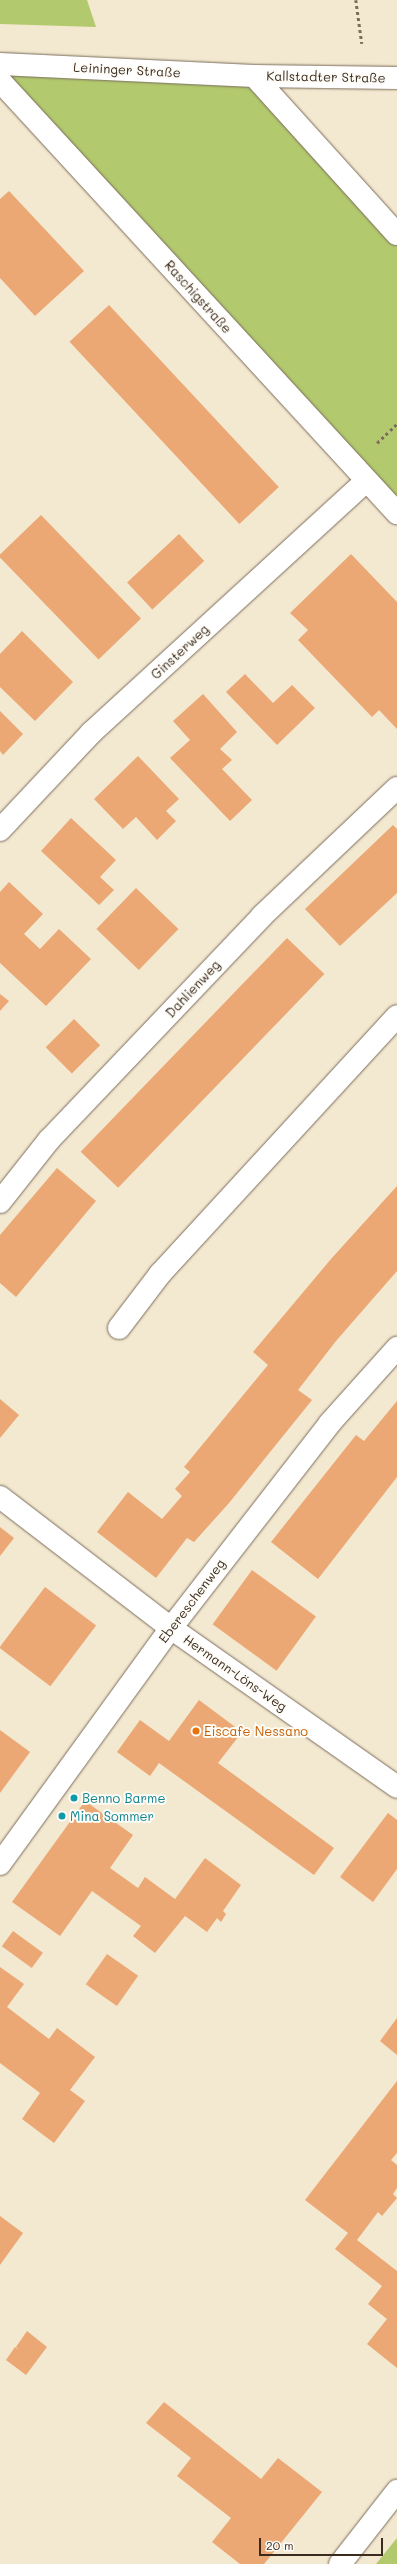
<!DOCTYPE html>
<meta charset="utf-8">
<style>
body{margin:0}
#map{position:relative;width:397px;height:2564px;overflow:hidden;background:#f3e8d0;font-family:Mali,sans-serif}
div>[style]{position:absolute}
.green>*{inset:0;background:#b2c96e}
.building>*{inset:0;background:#eba874;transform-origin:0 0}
.path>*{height:2.5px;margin-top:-1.25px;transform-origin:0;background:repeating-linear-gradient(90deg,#7b6c5c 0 3px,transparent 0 6px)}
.roads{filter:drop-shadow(0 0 1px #7b6c5c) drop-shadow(0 0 1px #7b6c5c)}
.minor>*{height:22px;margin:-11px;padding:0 11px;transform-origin:11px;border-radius:11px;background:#fff}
.dots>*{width:11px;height:11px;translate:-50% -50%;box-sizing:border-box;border:2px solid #fdfcf7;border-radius:50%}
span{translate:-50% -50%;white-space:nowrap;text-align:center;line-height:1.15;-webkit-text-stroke:4px #fdfcf7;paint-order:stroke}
.street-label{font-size:13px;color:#3b2a1e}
.food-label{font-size:13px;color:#c56008}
.left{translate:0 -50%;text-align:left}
.culture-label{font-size:13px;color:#0d838f}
.scale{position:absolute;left:259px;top:2538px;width:124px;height:18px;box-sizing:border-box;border:2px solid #3b2a1e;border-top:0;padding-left:5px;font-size:12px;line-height:14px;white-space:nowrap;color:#3b2a1e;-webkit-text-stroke:3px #fdfcf7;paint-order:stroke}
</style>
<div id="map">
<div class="green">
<div style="clip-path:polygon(0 0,87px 0,96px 27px,0 24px)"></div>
<div style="clip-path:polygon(0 64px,254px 76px,397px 234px,397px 513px,0 81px)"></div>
<div style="clip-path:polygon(397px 2538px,397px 2564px,376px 2564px)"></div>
</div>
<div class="building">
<div style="clip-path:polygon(9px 191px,84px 271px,35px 316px,0 278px,0 199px)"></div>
<div style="left:109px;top:305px;width:249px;height:54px;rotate:47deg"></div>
<div style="left:41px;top:515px;width:144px;height:59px;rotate:46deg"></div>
<div style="left:179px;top:534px;width:37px;height:71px;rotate:47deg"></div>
<div style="clip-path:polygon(351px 554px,397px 602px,397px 729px,379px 710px,372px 717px,298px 640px,308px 630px,290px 613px)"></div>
<div style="clip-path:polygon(22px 631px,73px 682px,35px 721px,0 687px,0 654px)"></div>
<div style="clip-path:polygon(245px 674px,273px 703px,292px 685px,315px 708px,277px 745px,226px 692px)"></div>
<div style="clip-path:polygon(203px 694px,237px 732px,220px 749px,232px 760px,222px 769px,252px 800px,230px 821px,170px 758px,190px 740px,173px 721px)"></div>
<div style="clip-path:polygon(0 711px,23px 734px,3px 755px,0 751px)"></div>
<div style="clip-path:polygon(138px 756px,179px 799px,166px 811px,176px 821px,157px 840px,136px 817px,123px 829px,94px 799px)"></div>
<div style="clip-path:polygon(71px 818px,116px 860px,100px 877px,114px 890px,99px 905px,41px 851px)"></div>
<div style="clip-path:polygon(393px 825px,397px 829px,397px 893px,340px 946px,305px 909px)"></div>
<div style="clip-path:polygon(9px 882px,43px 914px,24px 934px,40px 949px,59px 929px,91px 959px,46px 1006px,0 963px,0 892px)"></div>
<div style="left:136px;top:888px;width:59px;height:57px;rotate:44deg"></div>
<div style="left:287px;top:938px;width:52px;height:297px;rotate:44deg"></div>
<div style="clip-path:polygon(0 994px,9px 1001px,0 1011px)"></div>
<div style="left:74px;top:1019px;width:37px;height:40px;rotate:45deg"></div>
<div style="clip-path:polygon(57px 1168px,96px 1201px,16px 1297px,0 1283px,0 1235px)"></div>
<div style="clip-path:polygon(397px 1186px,397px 1271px,336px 1341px,298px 1390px,312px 1400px,229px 1503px,194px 1542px,187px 1538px,156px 1578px,97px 1532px,128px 1492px,162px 1519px,182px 1496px,175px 1489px,190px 1472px,184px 1467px,268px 1365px,253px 1352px,331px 1259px)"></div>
<div style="clip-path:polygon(0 1399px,19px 1415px,0 1438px)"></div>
<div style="clip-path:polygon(397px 1401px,397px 1477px,318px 1579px,271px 1542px,356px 1435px,364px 1441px)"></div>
<div style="clip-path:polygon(0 1527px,14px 1538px,0 1556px)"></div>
<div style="left:252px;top:1570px;width:79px;height:67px;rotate:36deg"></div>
<div style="left:45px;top:1587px;width:64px;height:76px;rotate:37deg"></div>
<div style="clip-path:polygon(199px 1700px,242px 1732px,218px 1763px,334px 1848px,314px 1875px,159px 1763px,150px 1776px,117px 1752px,140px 1720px,169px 1741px)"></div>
<div style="clip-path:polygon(0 1730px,30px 1752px,0 1793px)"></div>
<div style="clip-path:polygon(85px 1801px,133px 1835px,110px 1868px,138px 1888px,145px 1877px,175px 1899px,205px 1858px,241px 1885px,223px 1911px,226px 1914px,221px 1922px,217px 1918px,207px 1932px,185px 1916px,155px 1953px,133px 1936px,141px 1926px,92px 1891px,60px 1936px,12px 1902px)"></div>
<div style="clip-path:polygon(388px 1813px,397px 1820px,397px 1869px,373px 1902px,340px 1877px)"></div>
<div style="left:13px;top:1931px;width:37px;height:19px;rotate:36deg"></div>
<div style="left:107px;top:1954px;width:38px;height:37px;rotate:35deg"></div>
<div style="clip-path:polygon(0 1967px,24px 1984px,7px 2007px,49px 2039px,57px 2028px,95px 2057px,70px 2090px,85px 2101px,54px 2143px,22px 2119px,40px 2093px,0 2063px)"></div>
<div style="clip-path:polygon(397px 2018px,397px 2055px,380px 2041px)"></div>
<div style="clip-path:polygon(397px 2081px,397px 2153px,391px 2160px,397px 2165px,397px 2188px,393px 2194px,397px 2198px,382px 2216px,378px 2212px,357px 2240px,397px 2271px,397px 2368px,367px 2344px,387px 2319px,368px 2304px,382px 2286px,335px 2249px,348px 2233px,305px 2200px)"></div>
<div style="clip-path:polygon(0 2216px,23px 2233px,0 2265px)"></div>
<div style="clip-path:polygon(27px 2331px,47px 2347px,26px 2375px,6px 2360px,15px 2347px,19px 2350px,16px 2347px)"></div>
<div style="clip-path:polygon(164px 2402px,261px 2479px,278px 2458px,322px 2492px,264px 2564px,240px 2564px,212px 2542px,231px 2518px,177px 2476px,191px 2458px,146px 2423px)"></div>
</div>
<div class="path">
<div style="left:356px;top:0;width:44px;rotate:82.2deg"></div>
<div style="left:377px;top:443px;width:28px;rotate:-44deg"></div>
</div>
<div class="roads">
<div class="minor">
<div style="left:0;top:64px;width:254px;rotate:2.7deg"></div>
<div style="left:254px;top:76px;width:143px;rotate:0.8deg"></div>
<div style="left:254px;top:76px;width:213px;rotate:47.9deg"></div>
<div style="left:0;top:81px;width:587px;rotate:47.42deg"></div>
<div style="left:0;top:830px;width:133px;rotate:-46.8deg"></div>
<div style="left:91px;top:733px;width:373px;rotate:-42.5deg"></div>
<div style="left:0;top:1202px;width:79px;rotate:-51.7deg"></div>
<div style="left:49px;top:1140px;width:309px;rotate:-46.4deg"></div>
<div style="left:262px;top:916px;width:186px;rotate:-43.5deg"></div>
<div style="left:119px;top:1328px;width:68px;rotate:-52.8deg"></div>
<div style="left:160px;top:1274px;width:350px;rotate:-47.4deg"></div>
<div style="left:0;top:1497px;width:215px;rotate:37.5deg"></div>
<div style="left:171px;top:1628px;width:276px;rotate:35.1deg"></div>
<div style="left:0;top:1864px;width:291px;rotate:-54.1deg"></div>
<div style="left:171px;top:1628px;width:259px;rotate:-52.2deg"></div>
<div style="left:330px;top:1423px;width:101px;rotate:-48.2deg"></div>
<div style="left:340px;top:2564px;width:93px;rotate:-52deg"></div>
</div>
</div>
<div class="dots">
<div style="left:196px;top:1731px;background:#e8710a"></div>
<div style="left:74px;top:1798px;background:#0f9aa8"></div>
<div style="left:62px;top:1816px;background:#0f9aa8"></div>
</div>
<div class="street-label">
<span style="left:127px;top:70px;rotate:3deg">Leininger Straße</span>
<span style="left:326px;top:77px;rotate:1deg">Kallstadter Straße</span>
<span style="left:198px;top:297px;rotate:48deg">Raschigstraße</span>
<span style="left:180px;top:652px;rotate:-43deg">Ginsterweg</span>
<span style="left:193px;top:989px;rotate:-47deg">Dahlienweg</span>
<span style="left:192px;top:1601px;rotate:-53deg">Ebereschenweg</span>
<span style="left:235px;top:1673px;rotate:35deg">Hermann-Löns-Weg</span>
</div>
<div class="food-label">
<span class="left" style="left:204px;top:1731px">Eiscafe Nessano</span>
</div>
<div class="culture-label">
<span class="left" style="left:82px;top:1798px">Benno Barme</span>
<span class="left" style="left:70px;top:1816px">Mina Sommer</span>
</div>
<div class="scale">20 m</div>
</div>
